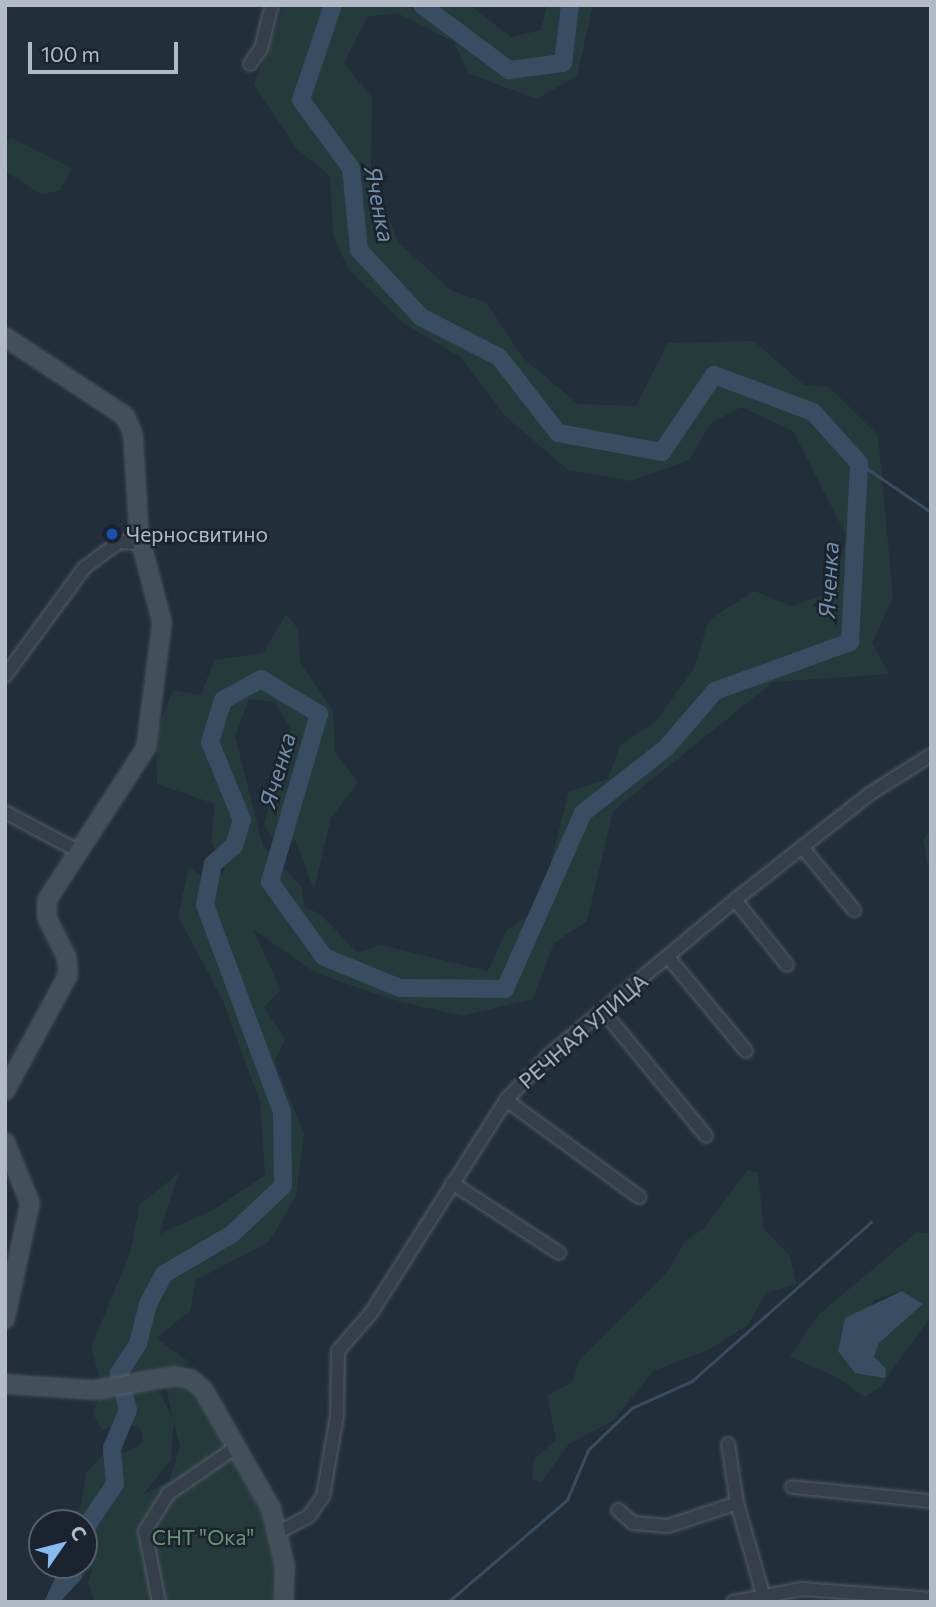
<!DOCTYPE html>
<meta charset="utf-8">
<style>
body{margin:0}
#map{position:relative;width:936px;height:1607px;overflow:hidden;background:#222e39;font-family:Commissioner,sans-serif}
div>[style]{position:absolute}
.green>*{inset:0;background:#253b3b}
.water>*{inset:0;background:#384d62}
.stream>*{height:2.5px;margin:-1.25px;padding:0 1.25px;transform-origin:1.25px;border-radius:1.25px;background:#384d62}
.river>*{height:18px;margin:-9px;padding:0 9px;transform-origin:9px;border-radius:9px;background:#384d62}
.roads{filter:drop-shadow(0 0 2px #545d67) drop-shadow(0 0 2px #545d67)}
.street>*{height:12px;margin:-6px;padding:0 6px;transform-origin:6px;border-radius:6px;background:#363f49}
.secondary>*{height:16px;margin:-8px;padding:0 8px;transform-origin:8px;border-radius:8px;background:#444f5c}
.dots>*{width:19px;height:19px;translate:-50% -50%;box-sizing:border-box;border:4px solid #1b242e;border-radius:50%}
span{translate:-50% -50%;white-space:nowrap;text-align:center;line-height:1.15;-webkit-text-stroke:5px #1b242e;paint-order:stroke}
.poi-label{font-size:21px;color:#b1bac5}
.left{translate:0 -50%;text-align:left}
.street-label{font-size:21px;color:#b1bac5}
.park-label{font-size:21px;color:#69956f}
.water-label{font-size:23px;color:#728ea8;font-style:italic}
.frame{position:absolute;inset:0;border:7px solid #b1bac5;pointer-events:none}
.north{position:absolute;left:28px;top:1509px;width:70px;height:70px;box-sizing:border-box;background:#1b242e;border:2px solid #57606a;border-radius:50%;rotate:55deg;font-size:19px;font-weight:700;line-height:28px;text-align:center;color:#b1bac5}
.north::after{content:'';display:block;margin:auto;width:24px;height:32px;background:#87bbf3;clip-path:polygon(50% 0,100% 100%,50% 72%,0 100%)}
.scale{position:absolute;left:28px;top:42px;width:150px;height:32px;box-sizing:border-box;border:4px solid #b1bac5;border-top:0;padding-left:9px;font-size:21px;line-height:24px;white-space:nowrap;color:#b1bac5;-webkit-text-stroke:5px #1b242e;paint-order:stroke}
</style>
<div id="map">
<div class="green">
<div style="clip-path:polygon(284px 5px,469px 5px,511px 37px,541px 30px,547px 5px,593px 5px,577px 76px,537px 99px,469px 74px,454px 42px,397px 13px,367px 17px,344px 63px,372px 98px,371px 172px,398px 242px,452px 291px,486px 302px,523px 358px,578px 404px,636px 406px,668px 343px,754px 341px,804px 385px,829px 387px,878px 435px,893px 597px,872px 643px,889px 674px,773px 682px,613px 811px,587px 921px,554px 943px,533px 999px,462px 1016px,390px 999px,316px 973px,253px 929px,281px 990px,264px 1007px,285px 1039px,275px 1063px,304px 1134px,296px 1196px,269px 1242px,196px 1280px,190px 1311px,156px 1338px,191px 1363px,101px 1382px,91px 1348px,130px 1252px,140px 1204px,179px 1173px,159px 1234px,213px 1210px,265px 1175px,260px 1102px,223px 1001px,178px 916px,189px 867px,212px 884px,225px 870px,211px 841px,215px 804px,157px 784px,156px 733px,173px 690px,201px 695px,214px 660px,263px 653px,286px 614px,298px 629px,300px 662px,333px 711px,335px 753px,358px 782px,331px 818px,314px 890px,295px 839px,282px 855px,264px 824px,291px 730px,275px 702px,249px 699px,235px 736px,263px 846px,301px 886px,305px 908px,319px 913px,357px 952px,381px 945px,488px 971px,506px 931px,539px 908px,569px 791px,608px 779px,620px 745px,655px 722px,693px 670px,709px 620px,754px 591px,792px 606px,831px 592px,847px 537px,793px 431px,741px 407px,710px 424px,689px 460px,631px 481px,568px 470px,504px 415px,462px 358px,403px 323px,348px 269px,333px 234px,330px 176px,297px 149px,254px 85px)"></div>
<div style="clip-path:polygon(12px 138px,72px 168px,60px 190px,42px 195px,5px 171px,5px 142px)"></div>
<div style="clip-path:polygon(931px 828px,931px 883px,923px 840px)"></div>
<div style="clip-path:polygon(747px 1170px,758px 1172px,764px 1229px,789px 1255px,797px 1284px,766px 1293px,748px 1325px,708px 1350px,653px 1371px,613px 1421px,569px 1444px,541px 1483px,532px 1479px,534px 1459px,556px 1440px,547px 1395px,573px 1382px,579px 1360px,668px 1271px,685px 1241px,703px 1229px)"></div>
<div style="clip-path:polygon(evenodd,917px 1232px,931px 1234px,931px 1316px,881px 1386px,865px 1397px,837px 1377px,790px 1357px,818px 1315px,917px 1232px,902px 1291px,923px 1304px,879px 1343px,874px 1357px,873px 1300px,902px 1291px)"></div>
<div style="clip-path:polygon(evenodd,165px 1381px,192px 1387px,263px 1513px,277px 1562px,276px 1602px,95px 1602px,88px 1583px,93px 1566px,82px 1578px,84px 1552px,110px 1500px,109px 1485px,80px 1523px,66px 1523px,81px 1506px,86px 1473px,103px 1454px,127px 1452px,143px 1442px,141px 1429px,124px 1422px,102px 1430px,93px 1414px,96px 1404px,101px 1397px,151px 1389px,160px 1393px,173px 1420px,165px 1381px,174px 1422px,180px 1447px,169px 1481px,143px 1495px,171px 1459px,174px 1422px)"></div>
</div>
<div class="water">
<div style="clip-path:polygon(902px 1291px,923px 1304px,879px 1343px,874px 1357px,886px 1369px,885px 1378px,855px 1373px,838px 1351px,845px 1318px)"></div>
<div style="clip-path:polygon(110px 1484px,110px 1500px,84px 1552px,80px 1523px)"></div>
<div style="clip-path:polygon(61px 1565px,82px 1565px,82px 1578px,60px 1602px,44px 1602px)"></div>
</div>
<div class="stream">
<div style="left:859px;top:463px;width:87px;rotate:34.2deg"></div>
<div style="left:448px;top:1602px;width:157px;rotate:-40.6deg"></div>
<div style="left:567px;top:1500px;width:54px;rotate:-67.2deg"></div>
<div style="left:588px;top:1450px;width:61px;rotate:-43.7deg"></div>
<div style="left:632px;top:1408px;width:66px;rotate:-24.2deg"></div>
<div style="left:692px;top:1381px;width:239px;rotate:-41.6deg"></div>
</div>
<div class="river">
<div style="left:422px;top:5px;width:109px;rotate:36.8deg"></div>
<div style="left:509px;top:70px;width:54px;rotate:-7.4deg"></div>
<div style="left:563px;top:63px;width:58px;rotate:-83.1deg"></div>
<div style="left:84px;top:1530px;width:55px;rotate:-56deg"></div>
<div style="left:115px;top:1484px;width:36px;rotate:-95deg"></div>
<div style="left:112px;top:1448px;width:41px;rotate:-67.2deg"></div>
<div style="left:128px;top:1410px;width:38px;rotate:-104deg"></div>
<div style="left:119px;top:1373px;width:35px;rotate:-57deg"></div>
<div style="left:138px;top:1344px;width:41px;rotate:-76deg"></div>
<div style="left:148px;top:1304px;width:34px;rotate:-62deg"></div>
<div style="left:164px;top:1274px;width:79px;rotate:-30.5deg"></div>
<div style="left:232px;top:1234px;width:70px;rotate:-43.3deg"></div>
<div style="left:283px;top:1186px;width:74px;rotate:-90.8deg"></div>
<div style="left:282px;top:1112px;width:221px;rotate:-110.4deg"></div>
<div style="left:205px;top:905px;width:42px;rotate:-79deg"></div>
<div style="left:213px;top:864px;width:28px;rotate:-41deg"></div>
<div style="left:234px;top:846px;width:27px;rotate:-73deg"></div>
<div style="left:242px;top:820px;width:84px;rotate:-112.3deg"></div>
<div style="left:210px;top:742px;width:44px;rotate:-72.8deg"></div>
<div style="left:223px;top:700px;width:43px;rotate:-28.9deg"></div>
<div style="left:261px;top:679px;width:68px;rotate:31.1deg"></div>
<div style="left:319px;top:714px;width:175px;rotate:106.3deg"></div>
<div style="left:270px;top:882px;width:92px;rotate:54.2deg"></div>
<div style="left:324px;top:957px;width:82px;rotate:22.2deg"></div>
<div style="left:400px;top:988px;width:105px;rotate:0.5deg"></div>
<div style="left:505px;top:989px;width:193px;rotate:-66.1deg"></div>
<div style="left:583px;top:813px;width:105px;rotate:-38.1deg"></div>
<div style="left:666px;top:748px;width:75px;rotate:-49.3deg"></div>
<div style="left:715px;top:691px;width:144px;rotate:-19.9deg"></div>
<div style="left:850px;top:642px;width:179px;rotate:-87.1deg"></div>
<div style="left:859px;top:463px;width:69px;rotate:-132deg"></div>
<div style="left:813px;top:412px;width:106px;rotate:-159.5deg"></div>
<div style="left:714px;top:375px;width:93px;rotate:124deg"></div>
<div style="left:662px;top:452px;width:106px;rotate:-169.6deg"></div>
<div style="left:558px;top:433px;width:96px;rotate:-127.8deg"></div>
<div style="left:499px;top:357px;width:88px;rotate:-152.9deg"></div>
<div style="left:421px;top:317px;width:91px;rotate:-132.8deg"></div>
<div style="left:359px;top:250px;width:82px;rotate:-95.6deg"></div>
<div style="left:351px;top:168px;width:84px;rotate:-126.3deg"></div>
<div style="left:301px;top:100px;width:100px;rotate:-71.4deg"></div>
</div>
<div class="roads">
<div class="street">
<div style="left:250px;top:64px;width:19px;rotate:-55deg"></div>
<div style="left:261px;top:48px;width:44px;rotate:-75.7deg"></div>
<div style="left:5px;top:676px;width:134px;rotate:-53.8deg"></div>
<div style="left:84px;top:568px;width:44px;rotate:-36.6deg"></div>
<div style="left:119px;top:542px;width:22px;rotate:3deg"></div>
<div style="left:5px;top:812px;width:85px;rotate:28.1deg"></div>
<div style="left:802px;top:847px;width:82px;rotate:50.5deg"></div>
<div style="left:735px;top:900px;width:83px;rotate:51.3deg"></div>
<div style="left:668px;top:957px;width:122px;rotate:50.3deg"></div>
<div style="left:603px;top:1011px;width:162px;rotate:50.5deg"></div>
<div style="left:506px;top:1100px;width:165px;rotate:36.1deg"></div>
<div style="left:452px;top:1183px;width:128px;rotate:33.2deg"></div>
<div style="left:728px;top:1444px;width:60px;rotate:81.3deg"></div>
<div style="left:737px;top:1503px;width:95px;rotate:74.1deg"></div>
<div style="left:792px;top:1487px;width:140px;rotate:5.8deg"></div>
<div style="left:618px;top:1510px;width:20px;rotate:41deg"></div>
<div style="left:633px;top:1523px;width:35px;rotate:5deg"></div>
<div style="left:668px;top:1526px;width:73px;rotate:-18.4deg"></div>
<div style="left:277px;top:1533px;width:36px;rotate:-28deg"></div>
<div style="left:309px;top:1516px;width:24px;rotate:-55deg"></div>
<div style="left:323px;top:1496px;width:81px;rotate:-80.1deg"></div>
<div style="left:337px;top:1416px;width:65px;rotate:-89.1deg"></div>
<div style="left:338px;top:1351px;width:50px;rotate:-49deg"></div>
<div style="left:371px;top:1313px;width:252px;rotate:-57.6deg"></div>
<div style="left:506px;top:1100px;width:61px;rotate:-46.3deg"></div>
<div style="left:548px;top:1056px;width:244px;rotate:-39.8deg"></div>
<div style="left:735px;top:900px;width:173px;rotate:-38.2deg"></div>
<div style="left:871px;top:793px;width:71px;rotate:-32.3deg"></div>
<div style="left:159px;top:1602px;width:72px;rotate:-101.2deg"></div>
<div style="left:145px;top:1531px;width:44px;rotate:-58.1deg"></div>
<div style="left:168px;top:1494px;width:81px;rotate:-34.5deg"></div>
<div style="left:733px;top:1602px;width:70px;rotate:-10.7deg"></div>
<div style="left:802px;top:1589px;width:129px;rotate:4.4deg"></div>
</div>
<div class="secondary">
<div style="left:5px;top:337px;width:144px;rotate:33.4deg"></div>
<div style="left:125px;top:416px;width:20px;rotate:66deg"></div>
<div style="left:133px;top:434px;width:101px;rotate:86.6deg"></div>
<div style="left:139px;top:535px;width:90px;rotate:75.2deg"></div>
<div style="left:162px;top:622px;width:127px;rotate:97.2deg"></div>
<div style="left:146px;top:748px;width:181px;rotate:123.1deg"></div>
<div style="left:47px;top:900px;width:18px;rotate:90deg"></div>
<div style="left:47px;top:918px;width:45px;rotate:63.4deg"></div>
<div style="left:67px;top:958px;width:17px;rotate:87deg"></div>
<div style="left:68px;top:975px;width:132px;rotate:118.5deg"></div>
<div style="left:5px;top:1142px;width:66px;rotate:67.7deg"></div>
<div style="left:30px;top:1203px;width:119px;rotate:102.2deg"></div>
<div style="left:5px;top:1384px;width:89px;rotate:3.9deg"></div>
<div style="left:94px;top:1390px;width:82px;rotate:-9.8deg"></div>
<div style="left:175px;top:1376px;width:16px;rotate:11deg"></div>
<div style="left:191px;top:1379px;width:16px;rotate:40deg"></div>
<div style="left:203px;top:1389px;width:137px;rotate:60.3deg"></div>
<div style="left:271px;top:1508px;width:60px;rotate:76.4deg"></div>
<div style="left:285px;top:1566px;width:36px;rotate:92deg"></div>
</div>
</div>
<div class="dots">
<div style="left:112px;top:534px;background:#1a4fb4"></div>
</div>
<div class="poi-label">
<span class="left" style="left:126px;top:534px">Черносвитино</span>
</div>
<div class="street-label">
<span style="left:583px;top:1031px;rotate:-41deg">РЕЧНАЯ УЛИЦА</span>
</div>
<div class="park-label">
<span style="left:203px;top:1537px">СНТ "Ока"</span>
</div>
<div class="water-label">
<span style="left:380px;top:204px;rotate:79deg">Яченка</span>
<span style="left:828px;top:580px;rotate:-87deg">Яченка</span>
<span style="left:277px;top:770px;rotate:-74deg">Яченка</span>
</div>
<div class="frame"></div>
<div class="north">С</div>
<div class="scale">100 m</div>
</div>
